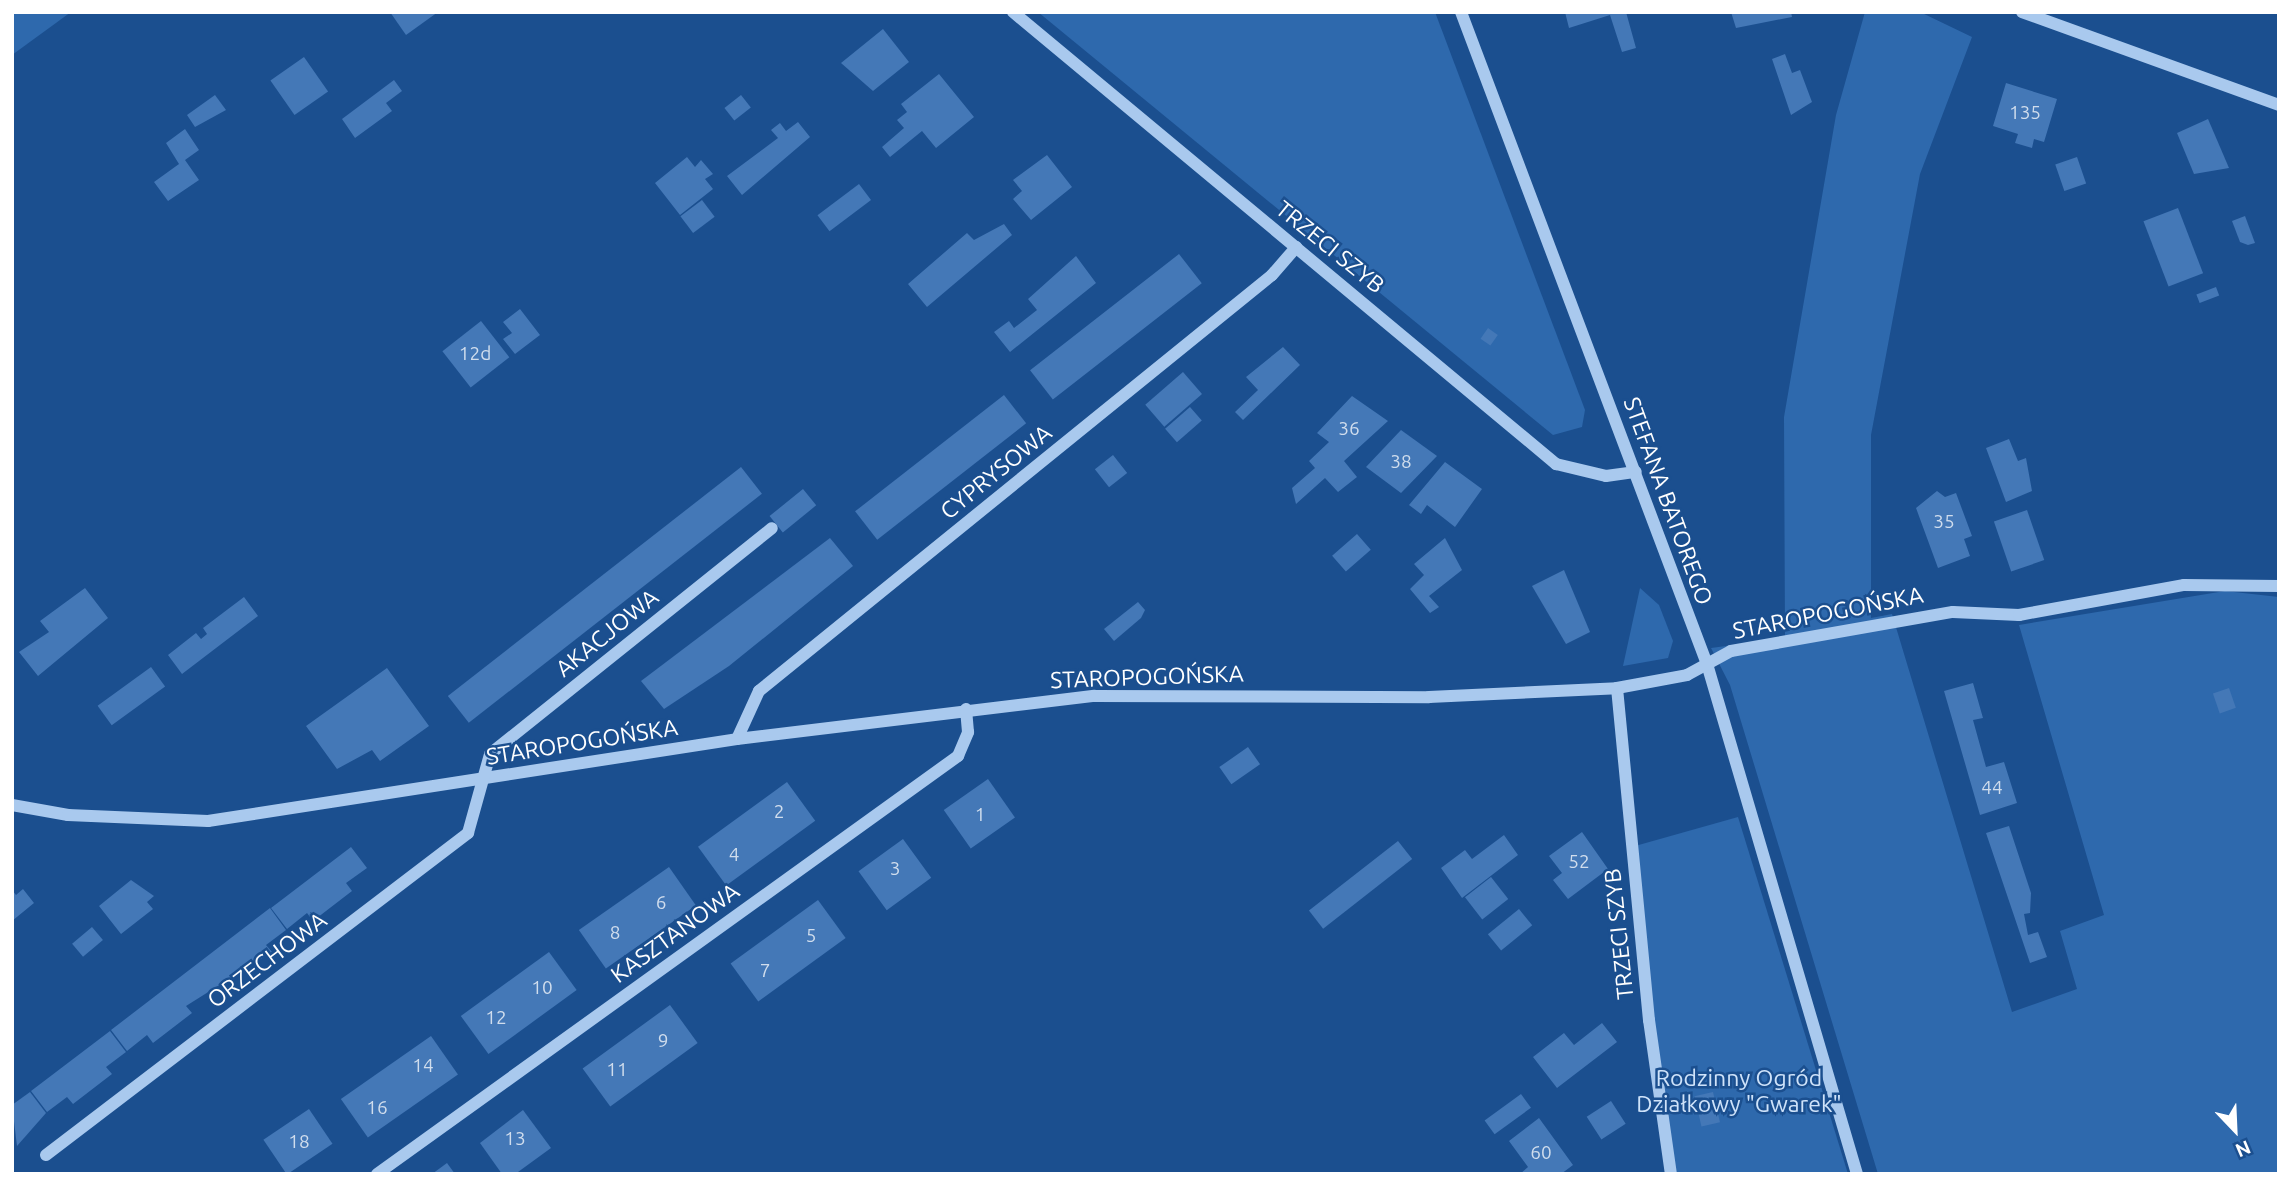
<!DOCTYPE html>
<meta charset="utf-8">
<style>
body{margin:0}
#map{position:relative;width:2291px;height:1186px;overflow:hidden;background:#1b4f8f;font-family:Ubuntu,sans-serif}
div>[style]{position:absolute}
.green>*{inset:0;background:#2e69ad}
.building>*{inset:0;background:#4478b7;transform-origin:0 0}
.minor>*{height:12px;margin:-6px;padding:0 6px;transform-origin:6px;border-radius:6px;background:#a9c9ee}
span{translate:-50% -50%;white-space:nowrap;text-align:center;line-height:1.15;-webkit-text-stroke:5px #1b4f8f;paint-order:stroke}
.number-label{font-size:19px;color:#d0dded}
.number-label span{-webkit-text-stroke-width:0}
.street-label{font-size:23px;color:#fff}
.park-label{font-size:23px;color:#cfe3fa}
.frame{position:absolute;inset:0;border:14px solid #fff;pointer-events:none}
.north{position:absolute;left:2200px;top:1095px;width:70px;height:70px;-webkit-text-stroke:5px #1b4f8f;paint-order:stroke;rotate:157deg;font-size:19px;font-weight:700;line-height:28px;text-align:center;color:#fff}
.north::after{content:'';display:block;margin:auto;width:24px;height:32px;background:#fff;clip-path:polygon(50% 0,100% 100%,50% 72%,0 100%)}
</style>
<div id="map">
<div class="green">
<div style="clip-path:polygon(12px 12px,71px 12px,12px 55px)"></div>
<div style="clip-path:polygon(1038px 12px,1435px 12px,1585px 410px,1582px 427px,1553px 435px)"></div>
<div style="clip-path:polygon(1865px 12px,1920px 12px,1972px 37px,1920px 174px,1871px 435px,1871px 618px,1892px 614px,2012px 1012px,2077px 989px,2060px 931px,2104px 915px,2019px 625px,2225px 591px,2279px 597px,2279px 1174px,1878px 1174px,1730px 685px,1711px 648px,1785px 638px,1784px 417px,1836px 115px)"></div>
<div style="clip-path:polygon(1640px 588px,1659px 605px,1673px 641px,1668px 658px,1623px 666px)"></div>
<div style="clip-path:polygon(1738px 817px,1848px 1174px,1671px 1174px,1628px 848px)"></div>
</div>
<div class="building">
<div style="clip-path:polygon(390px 12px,438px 12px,406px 35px)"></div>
<div style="clip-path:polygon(1565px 12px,1626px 12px,1636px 48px,1622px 52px,1610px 15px,1569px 28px)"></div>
<div style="clip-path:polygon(1731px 12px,1791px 12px,1792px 17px,1736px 28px)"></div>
<div style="clip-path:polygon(883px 29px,909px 62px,873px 91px,841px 63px)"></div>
<div style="clip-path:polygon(1785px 54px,1792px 73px,1800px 70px,1812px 102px,1791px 115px,1772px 59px)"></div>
<div style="left:304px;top:57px;width:42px;height:41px;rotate:55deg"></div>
<div style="clip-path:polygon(939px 74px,974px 117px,936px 148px,922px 131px,890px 157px,882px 147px,904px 128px,897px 120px,907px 112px,901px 104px)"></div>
<div style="clip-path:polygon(394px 80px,402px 91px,386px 103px,392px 111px,355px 138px,342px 119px)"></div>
<div style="clip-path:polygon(2006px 83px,2057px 99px,2044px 142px,2034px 139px,2032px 148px,2015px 143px,2018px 134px,1993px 126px)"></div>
<div style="clip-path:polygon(215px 95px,226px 110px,195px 127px,187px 115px)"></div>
<div style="left:741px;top:95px;width:16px;height:21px;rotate:52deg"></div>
<div style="clip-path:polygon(2208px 119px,2229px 168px,2194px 174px,2177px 133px)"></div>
<div style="clip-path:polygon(798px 122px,810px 137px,742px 195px,727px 176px,778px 138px,771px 130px,780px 123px,786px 131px)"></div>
<div style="clip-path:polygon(185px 129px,199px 150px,185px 160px,199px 180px,168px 201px,154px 182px,179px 164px,166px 143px)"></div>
<div style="clip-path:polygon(1047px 155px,1072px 187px,1031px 220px,1013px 199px,1022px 191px,1013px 180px)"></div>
<div style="clip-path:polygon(687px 157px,695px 167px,701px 160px,713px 174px,705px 179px,713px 189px,680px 215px,655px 183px)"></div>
<div style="left:2077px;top:157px;width:28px;height:23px;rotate:71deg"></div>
<div style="left:859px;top:184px;width:20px;height:52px;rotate:53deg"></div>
<div style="left:702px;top:200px;width:21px;height:27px;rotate:53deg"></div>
<div style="left:2178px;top:208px;width:70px;height:37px;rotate:69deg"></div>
<div style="clip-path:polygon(2245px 216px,2255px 243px,2248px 245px,2240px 242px,2232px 221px)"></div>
<div style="clip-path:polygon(1004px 224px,1012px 235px,927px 307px,908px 284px,967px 233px,974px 240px)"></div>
<div style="left:1179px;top:254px;width:37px;height:189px;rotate:52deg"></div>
<div style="clip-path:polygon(1076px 256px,1096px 283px,1010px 352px,994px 332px,1009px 321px,1014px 328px,1037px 310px,1028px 299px)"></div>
<div style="left:2216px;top:287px;width:9px;height:21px;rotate:69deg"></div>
<div style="clip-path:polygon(520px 309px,540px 335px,515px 354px,503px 339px,512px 333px,503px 322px)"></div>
<div style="left:481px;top:321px;width:46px;height:49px;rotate:52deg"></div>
<div style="left:1488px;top:328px;width:12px;height:13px;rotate:35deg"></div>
<div style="clip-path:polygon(1283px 347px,1300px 365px,1243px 420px,1235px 412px,1258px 390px,1246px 377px)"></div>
<div style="left:1183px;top:372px;width:29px;height:50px;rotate:49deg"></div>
<div style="left:1004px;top:395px;width:36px;height:189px;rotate:52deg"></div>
<div style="clip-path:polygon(1352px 396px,1388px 421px,1344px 461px,1357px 477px,1338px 492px,1325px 478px,1296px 504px,1292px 488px,1315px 468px,1309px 461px,1329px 442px,1317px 433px)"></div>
<div style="left:1190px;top:407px;width:18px;height:33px;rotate:49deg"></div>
<div style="clip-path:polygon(1401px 430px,1437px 456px,1401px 493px,1366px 467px)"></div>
<div style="clip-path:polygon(2009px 439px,2018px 461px,2026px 458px,2032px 491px,2006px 502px,1986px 448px)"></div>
<div style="left:1113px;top:455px;width:23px;height:23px;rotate:52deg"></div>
<div style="clip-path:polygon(1445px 462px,1482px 489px,1455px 527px,1427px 505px,1421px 514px,1409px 505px)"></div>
<div style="left:741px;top:467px;width:34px;height:372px;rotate:52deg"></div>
<div style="left:803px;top:489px;width:21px;height:43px;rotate:51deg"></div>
<div style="clip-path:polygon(1937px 491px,1945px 497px,1956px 493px,1972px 536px,1964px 539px,1970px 556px,1938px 568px,1916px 508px)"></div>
<div style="left:2027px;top:510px;width:53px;height:35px;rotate:71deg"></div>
<div style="left:1357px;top:534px;width:21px;height:33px;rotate:49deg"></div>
<div style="clip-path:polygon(830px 538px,853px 566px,729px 666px,664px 709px,641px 681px)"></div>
<div style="clip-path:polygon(1445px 538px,1462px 570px,1429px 596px,1439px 607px,1430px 613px,1410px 589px,1424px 575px,1414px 564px)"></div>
<div style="clip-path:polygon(1564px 570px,1590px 632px,1566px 644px,1532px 586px)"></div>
<div style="clip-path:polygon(85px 588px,108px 618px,38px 676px,19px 652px,49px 632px,40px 621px)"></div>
<div style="clip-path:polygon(244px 597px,258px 616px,182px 674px,168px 655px,196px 633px,201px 639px,207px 634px,203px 628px)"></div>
<div style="clip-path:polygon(1138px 602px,1145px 610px,1141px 618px,1114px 641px,1104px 629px)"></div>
<div style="left:151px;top:667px;width:24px;height:66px;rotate:54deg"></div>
<div style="clip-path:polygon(387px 668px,429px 726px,380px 761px,372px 750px,337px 769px,306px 726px)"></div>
<div style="clip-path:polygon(1973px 683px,1983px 718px,1973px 720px,1986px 767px,2004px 762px,2017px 803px,1980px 815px,1944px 691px)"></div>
<div style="left:2229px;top:688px;width:21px;height:17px;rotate:71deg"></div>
<div style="left:1248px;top:747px;width:21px;height:35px;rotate:55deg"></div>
<div style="left:988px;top:779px;width:47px;height:54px;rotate:55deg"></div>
<div style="left:787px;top:782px;width:48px;height:110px;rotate:54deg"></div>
<div style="clip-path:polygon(2009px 826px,2031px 893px,2030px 913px,2024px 914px,2028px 935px,2038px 932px,2047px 957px,2030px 963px,1986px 833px)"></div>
<div style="clip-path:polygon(1582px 832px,1608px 869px,1568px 899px,1553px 880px,1562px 873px,1549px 856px)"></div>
<div style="clip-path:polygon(1504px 835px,1518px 855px,1462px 898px,1441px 868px,1465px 850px,1472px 859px)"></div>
<div style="left:903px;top:839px;width:48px;height:55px;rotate:54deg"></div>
<div style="left:1398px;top:841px;width:23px;height:113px;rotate:52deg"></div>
<div style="clip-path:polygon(351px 847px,367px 868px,346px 883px,352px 891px,313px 921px,307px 913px,287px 929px,271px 908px)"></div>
<div style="left:669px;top:867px;width:47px;height:110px;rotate:55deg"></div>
<div style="left:1491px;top:877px;width:28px;height:33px;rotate:52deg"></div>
<div style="clip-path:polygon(131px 880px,154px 896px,147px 902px,153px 909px,121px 934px,99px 906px)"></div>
<div style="clip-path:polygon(23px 889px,34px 903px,12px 921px,12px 890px,16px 895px)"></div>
<div style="left:818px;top:900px;width:47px;height:108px;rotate:54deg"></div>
<div style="clip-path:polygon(270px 908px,286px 930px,266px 945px,272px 952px,186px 1006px,192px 1013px,153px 1043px,147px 1035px,127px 1051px,111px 1030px)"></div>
<div style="left:1519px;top:909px;width:21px;height:40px;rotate:51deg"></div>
<div style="left:92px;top:927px;width:17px;height:26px;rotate:50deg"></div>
<div style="left:549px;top:952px;width:47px;height:109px;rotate:54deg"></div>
<div style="left:670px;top:1005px;width:47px;height:108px;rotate:54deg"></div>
<div style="clip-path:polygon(1602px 1023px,1617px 1042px,1557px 1088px,1533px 1057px,1564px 1033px,1574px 1045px)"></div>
<div style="clip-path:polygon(110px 1031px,126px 1052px,106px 1067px,112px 1074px,73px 1104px,67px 1097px,47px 1112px,31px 1091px)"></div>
<div style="left:431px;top:1036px;width:47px;height:110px;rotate:55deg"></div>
<div style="clip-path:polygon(30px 1092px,46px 1113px,17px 1146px,12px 1105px)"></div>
<div style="left:1713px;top:1092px;width:31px;height:19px;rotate:77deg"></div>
<div style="left:1521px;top:1094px;width:17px;height:45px;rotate:54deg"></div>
<div style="left:1611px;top:1101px;width:27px;height:29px;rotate:57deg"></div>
<div style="left:309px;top:1109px;width:42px;height:55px;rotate:56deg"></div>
<div style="clip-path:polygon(523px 1110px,551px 1148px,518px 1172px,502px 1174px,480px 1143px)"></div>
<div style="clip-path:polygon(1539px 1118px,1573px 1165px,1561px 1174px,1520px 1174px,1528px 1167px,1509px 1141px)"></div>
<div style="clip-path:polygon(447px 1163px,455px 1174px,432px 1174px)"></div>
</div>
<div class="minor">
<div style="left:1013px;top:12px;width:707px;rotate:39.77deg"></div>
<div style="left:1556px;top:464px;width:51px;rotate:13.5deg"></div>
<div style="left:1606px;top:476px;width:30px;rotate:-8deg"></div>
<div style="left:1461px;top:12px;width:697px;rotate:69.33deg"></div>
<div style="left:1707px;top:664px;width:532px;rotate:73.61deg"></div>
<div style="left:2022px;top:12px;width:273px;rotate:19.9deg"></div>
<div style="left:1617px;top:688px;width:334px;rotate:84.5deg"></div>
<div style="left:1649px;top:1020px;width:156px;rotate:81.9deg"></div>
<div style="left:737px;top:739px;width:53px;rotate:-65.4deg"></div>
<div style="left:759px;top:691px;width:660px;rotate:-39.04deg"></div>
<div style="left:1272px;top:275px;width:37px;rotate:-49deg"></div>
<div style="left:12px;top:805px;width:57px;rotate:10.1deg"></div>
<div style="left:68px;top:815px;width:140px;rotate:2.5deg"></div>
<div style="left:208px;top:821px;width:535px;rotate:-8.81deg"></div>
<div style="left:737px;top:739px;width:360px;rotate:-6.9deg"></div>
<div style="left:1094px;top:696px;width:335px;rotate:0.2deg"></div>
<div style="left:1429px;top:697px;width:188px;rotate:-2.7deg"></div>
<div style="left:1617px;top:688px;width:71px;rotate:-10.5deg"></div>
<div style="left:1687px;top:675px;width:50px;rotate:-28.6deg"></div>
<div style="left:1731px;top:651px;width:225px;rotate:-10deg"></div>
<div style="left:1953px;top:612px;width:66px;rotate:2.6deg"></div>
<div style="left:2019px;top:615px;width:168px;rotate:-10.3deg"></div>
<div style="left:2184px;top:585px;width:95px;rotate:0.6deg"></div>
<div style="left:46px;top:1155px;width:531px;rotate:-37.34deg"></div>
<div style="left:468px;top:833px;width:82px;rotate:-74.4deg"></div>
<div style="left:490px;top:754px;width:361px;rotate:-38.7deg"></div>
<div style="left:377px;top:1174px;width:716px;rotate:-35.73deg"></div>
<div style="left:958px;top:756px;width:26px;rotate:-67deg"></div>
<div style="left:968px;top:732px;width:23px;rotate:-95deg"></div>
</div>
<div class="number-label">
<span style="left:2025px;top:113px">135</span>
<span style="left:475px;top:354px">12d</span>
<span style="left:1349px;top:429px">36</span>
<span style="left:1401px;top:462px">38</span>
<span style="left:1944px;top:522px">35</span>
<span style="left:1992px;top:788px">44</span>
<span style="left:779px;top:812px">2</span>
<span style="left:980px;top:815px">1</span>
<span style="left:734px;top:855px">4</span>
<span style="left:1579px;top:862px">52</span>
<span style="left:895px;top:869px">3</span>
<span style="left:661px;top:903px">6</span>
<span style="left:615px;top:933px">8</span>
<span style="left:811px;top:936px">5</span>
<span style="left:765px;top:971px">7</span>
<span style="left:542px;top:988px">10</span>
<span style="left:496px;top:1018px">12</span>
<span style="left:663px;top:1041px">9</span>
<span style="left:423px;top:1066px">14</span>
<span style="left:617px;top:1070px">11</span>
<span style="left:377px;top:1108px">16</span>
<span style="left:515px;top:1139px">13</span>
<span style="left:299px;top:1142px">18</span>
<span style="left:1541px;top:1153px">60</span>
</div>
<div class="street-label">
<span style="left:1330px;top:247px;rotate:39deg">TRZECI SZYB</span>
<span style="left:996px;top:472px;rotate:-39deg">CYPRYSOWA</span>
<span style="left:1668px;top:501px;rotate:70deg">STEFANA BATOREGO</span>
<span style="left:1828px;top:613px;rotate:-11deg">STAROPOGOŃSKA</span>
<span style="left:607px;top:633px;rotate:-39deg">AKACJOWA</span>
<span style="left:1147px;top:677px;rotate:-2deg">STAROPOGOŃSKA</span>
<span style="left:582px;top:742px;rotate:-9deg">STAROPOGOŃSKA</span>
<span style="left:675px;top:933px;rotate:-36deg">KASZTANOWA</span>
<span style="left:1619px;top:934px;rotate:-96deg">TRZECI SZYB</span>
<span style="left:267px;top:960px;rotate:-37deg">ORZECHOWA</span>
</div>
<div class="park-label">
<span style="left:1739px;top:1091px">Rodzinny Ogród<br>Działkowy "Gwarek"</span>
</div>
<div class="frame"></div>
<div class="north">N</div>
</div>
